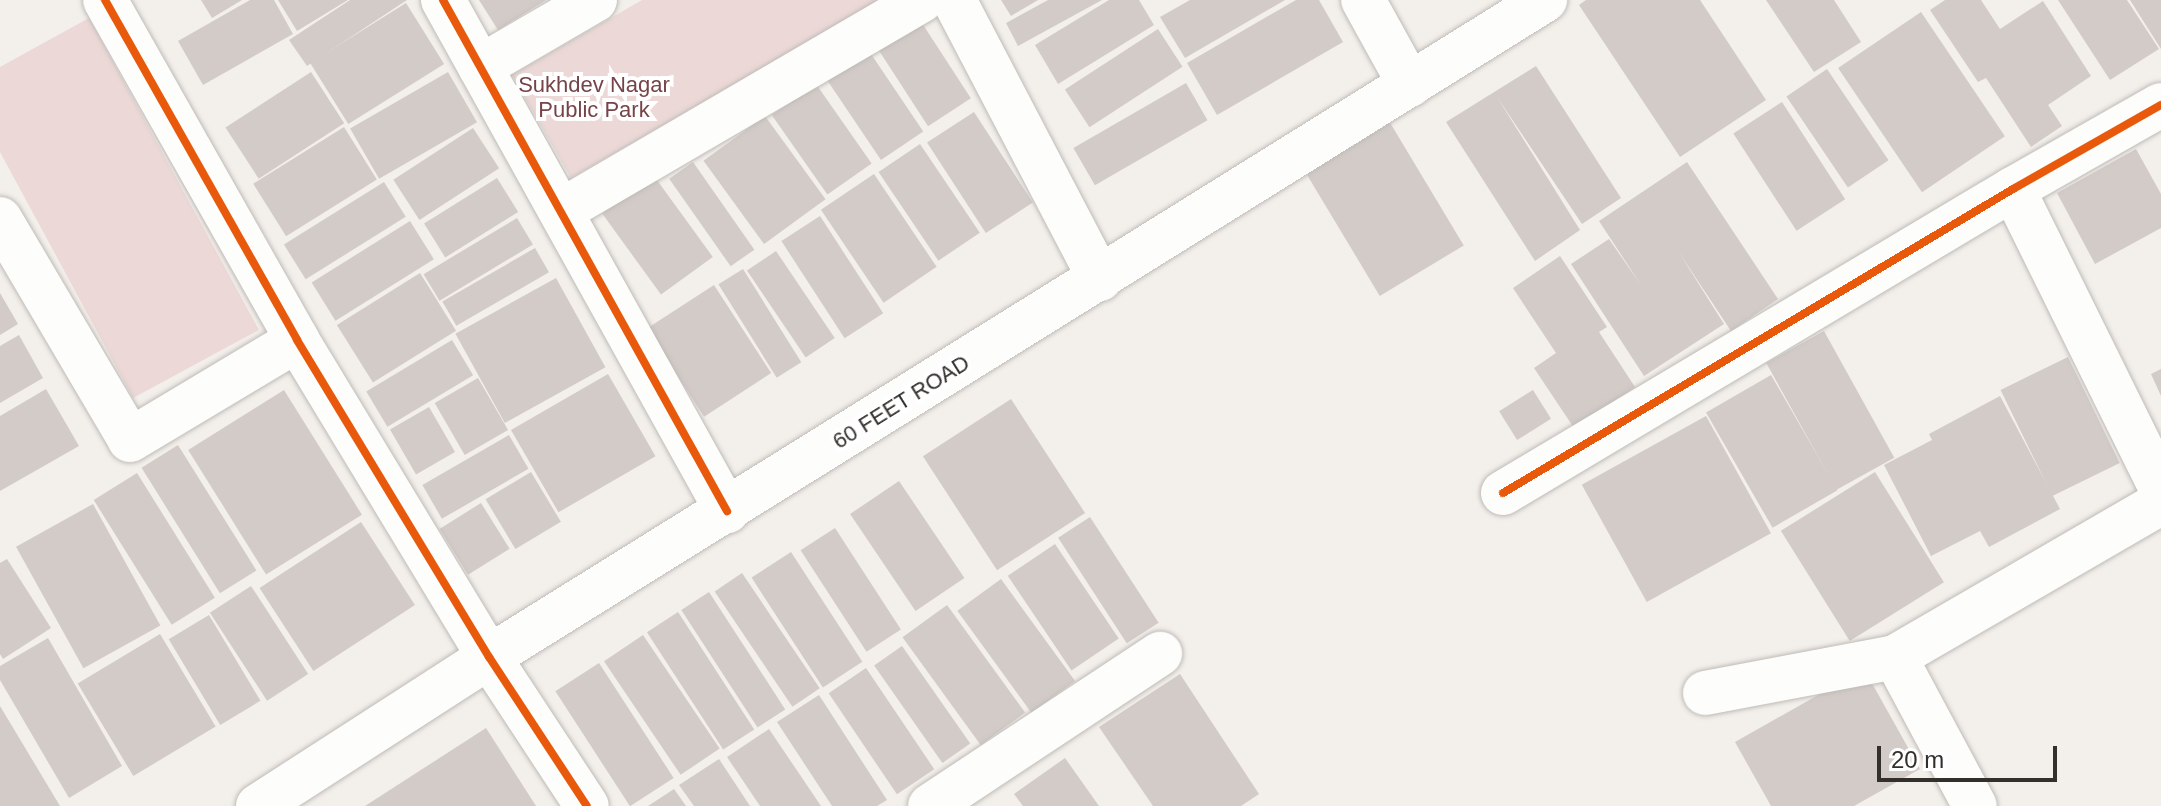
<!DOCTYPE html>
<style>
body{margin:0}
#map{position:relative;width:2161px;height:806px;overflow:hidden;background:#f3efea;font-family:Helvetica,sans-serif}
div>[style]{position:absolute}
.green>*{inset:0;background:#ecd9d7}
.building>*{inset:0;background:#d3cbc7;transform-origin:0 0}
.roads{filter:drop-shadow(0 0 2px #bfbbb8) drop-shadow(0 0 2px #bfbbb8)}
.street>*{height:44px;margin:-22px;padding:0 22px;transform-origin:22px;border-radius:22px;background:#fdfdfc}
.secondary>*{height:44px;margin:-22px;padding:0 22px;transform-origin:22px;border-radius:22px;background:#fdfdfc}
.cycleway>*{height:8px;margin:-4px;padding:0 4px;transform-origin:4px;border-radius:4px;background:#e8590c}
span{translate:-50% -50%;white-space:nowrap;text-align:center;line-height:1.15;-webkit-text-stroke:8px #fff;paint-order:stroke}
.park-label{font-size:22px;color:#764348}
.street-label{font-size:22px;color:#33302c}
.scale{position:absolute;left:1877px;top:746px;width:180px;height:36px;box-sizing:border-box;border:4px solid #33302c;border-top:0;padding-left:10px;font-size:24px;line-height:28px;white-space:nowrap;color:#33302c;-webkit-text-stroke:6px #fff;paint-order:stroke}
</style>
<div id="map">
<div class="green">
<div style="clip-path:polygon(642px 0,881px 0,571px 178px,512px 75px)"></div>
<div style="clip-path:polygon(89px 18px,259px 330px,133px 398px,0 152px,0 67px)"></div>
</div>
<div class="building">
<div style="clip-path:polygon(201px 0,242px 0,212px 18px)"></div>
<div style="clip-path:polygon(250px 0,274px 0,293px 34px,203px 85px,178px 41px)"></div>
<div style="clip-path:polygon(278px 0,348px 0,297px 31px)"></div>
<div style="clip-path:polygon(350px 0,407px 0,307px 66px,289px 40px)"></div>
<div style="clip-path:polygon(479px 0,546px 0,498px 30px)"></div>
<div style="clip-path:polygon(1001px 0,1038px 0,1011px 16px)"></div>
<div style="clip-path:polygon(1048px 0,1102px 0,1018px 46px,1006px 23px)"></div>
<div style="clip-path:polygon(1109px 0,1139px 0,1154px 25px,1058px 84px,1035px 45px)"></div>
<div style="clip-path:polygon(1190px 0,1285px 0,1185px 58px,1160px 17px)"></div>
<div style="clip-path:polygon(1296px 0,1319px 0,1343px 42px,1217px 115px,1187px 63px)"></div>
<div style="clip-path:polygon(1586px 0,1700px 0,1766px 100px,1680px 157px,1579px 5px)"></div>
<div style="clip-path:polygon(1766px 0,1834px 0,1861px 42px,1814px 72px)"></div>
<div style="clip-path:polygon(1945px 0,1981px 0,2000px 29px,2043px 1px,2091px 76px,2048px 105px,2062px 126px,2031px 147px,1986px 78px,1978px 82px,1930px 10px)"></div>
<div style="clip-path:polygon(2058px 0,2127px 0,2159px 49px,2110px 80px)"></div>
<div style="clip-path:polygon(2130px 0,2161px 0,2161px 49px)"></div>
<div style="left:406px;top:3px;width:72px;height:113px;rotate:58deg"></div>
<div style="left:1921px;top:12px;width:150px;height:100px;rotate:56deg"></div>
<div style="left:918px;top:17px;width:97px;height:51px;rotate:57deg"></div>
<div style="left:1158px;top:29px;width:45px;height:111px;rotate:57deg"></div>
<div style="left:869px;top:51px;width:97px;height:51px;rotate:56deg"></div>
<div style="clip-path:polygon(1536px 66px,1621px 198px,1582px 224px,1497px 97px,1580px 230px,1535px 261px,1446px 122px)"></div>
<div style="left:1827px;top:69px;width:110px;height:49px;rotate:56deg"></div>
<div style="left:311px;top:72px;width:61px;height:102px;rotate:57deg"></div>
<div style="left:448px;top:72px;width:58px;height:113px;rotate:60deg"></div>
<div style="left:1186px;top:83px;width:43px;height:130px;rotate:60deg"></div>
<div style="left:816px;top:84px;width:97px;height:54px;rotate:55deg"></div>
<div style="left:1782px;top:102px;width:116px;height:58px;rotate:57deg"></div>
<div style="left:974px;top:112px;width:108px;height:56px;rotate:57deg"></div>
<div style="left:765px;top:116px;width:103px;height:76px;rotate:54deg"></div>
<div style="left:1386px;top:116px;width:151px;height:98px;rotate:59deg"></div>
<div style="left:344px;top:127px;width:62px;height:107px;rotate:58deg"></div>
<div style="left:473px;top:128px;width:48px;height:95px;rotate:57deg"></div>
<div style="left:920px;top:144px;width:107px;height:50px;rotate:56deg"></div>
<div style="clip-path:polygon(2136px 149px,2161px 194px,2161px 228px,2095px 264px,2057px 193px)"></div>
<div style="left:693px;top:162px;width:107px;height:29px;rotate:55deg"></div>
<div style="clip-path:polygon(1687px 162px,1778px 299px,1731px 331px,1678px 251px,1724px 324px,1644px 376px,1571px 264px,1609px 239px,1641px 285px,1599px 221px)"></div>
<div style="left:874px;top:174px;width:112px;height:64px;rotate:56deg"></div>
<div style="left:654px;top:176px;width:100px;height:64px;rotate:54deg"></div>
<div style="left:497px;top:178px;width:40px;height:86px;rotate:58deg"></div>
<div style="left:384px;top:182px;width:41px;height:118px;rotate:58deg"></div>
<div style="left:820px;top:216px;width:116px;height:46px;rotate:57deg"></div>
<div style="left:517px;top:218px;width:31px;height:109px;rotate:59deg"></div>
<div style="left:410px;top:221px;width:45px;height:116px;rotate:58deg"></div>
<div style="left:535px;top:248px;width:28px;height:107px;rotate:60deg"></div>
<div style="left:776px;top:251px;width:105px;height:35px;rotate:56deg"></div>
<div style="clip-path:polygon(1560px 256px,1607px 327px,1599px 332px,1635px 387px,1574px 428px,1534px 368px,1556px 353px,1513px 288px)"></div>
<div style="left:743px;top:269px;width:110px;height:29px;rotate:58deg"></div>
<div style="left:420px;top:273px;width:68px;height:98px;rotate:58deg"></div>
<div style="left:556px;top:278px;width:102px;height:115px;rotate:61deg"></div>
<div style="left:714px;top:285px;width:105px;height:80px;rotate:57deg"></div>
<div style="clip-path:polygon(0 293px,18px 324px,0 335px)"></div>
<div style="left:1824px;top:331px;width:145px;height:66px;rotate:61deg"></div>
<div style="clip-path:polygon(19px 335px,43px 378px,0 403px,0 346px)"></div>
<div style="left:452px;top:340px;width:41px;height:100px;rotate:59deg"></div>
<div style="left:2068px;top:357px;width:118px;height:75px;rotate:64deg"></div>
<div style="clip-path:polygon(2161px 369px,2161px 396px,2151px 374px)"></div>
<div style="left:608px;top:374px;width:95px;height:112px;rotate:60deg"></div>
<div style="left:1771px;top:375px;width:133px;height:75px;rotate:60deg"></div>
<div style="left:478px;top:378px;width:60px;height:50px;rotate:60deg"></div>
<div style="clip-path:polygon(46px 389px,79px 446px,0 491px,0 416px)"></div>
<div style="left:284px;top:390px;width:147px;height:113px;rotate:58deg"></div>
<div style="left:1533px;top:390px;width:34px;height:40px;rotate:58deg"></div>
<div style="clip-path:polygon(2000px 396px,2060px 509px,1989px 547px,1980px 531px,1931px 556px,1884px 465px,1932px 440px,1929px 434px)"></div>
<div style="left:1011px;top:399px;width:136px;height:105px;rotate:57deg"></div>
<div style="left:429px;top:407px;width:52px;height:45px;rotate:60deg"></div>
<div style="left:1706px;top:416px;width:134px;height:142px;rotate:61deg"></div>
<div style="left:509px;top:435px;width:39px;height:100px;rotate:60deg"></div>
<div style="left:178px;top:445px;width:148px;height:43px;rotate:58deg"></div>
<div style="left:531px;top:472px;width:58px;height:53px;rotate:59deg"></div>
<div style="left:1875px;top:472px;width:130px;height:111px;rotate:58deg"></div>
<div style="left:137px;top:473px;width:147px;height:51px;rotate:58deg"></div>
<div style="left:899px;top:481px;width:117px;height:59px;rotate:56deg"></div>
<div style="left:481px;top:503px;width:54px;height:49px;rotate:58deg"></div>
<div style="left:93px;top:504px;width:139px;height:88px;rotate:61deg"></div>
<div style="left:1090px;top:517px;width:126px;height:38px;rotate:57deg"></div>
<div style="left:361px;top:522px;width:99px;height:121px;rotate:57deg"></div>
<div style="left:835px;top:528px;width:121px;height:41px;rotate:57deg"></div>
<div style="left:1055px;top:544px;width:114px;height:57px;rotate:56deg"></div>
<div style="left:791px;top:552px;width:131px;height:47px;rotate:57deg"></div>
<div style="clip-path:polygon(7px 559px,51px 628px,3px 659px,0 654px,0 563px)"></div>
<div style="left:742px;top:573px;width:139px;height:33px;rotate:56deg"></div>
<div style="left:1001px;top:579px;width:126px;height:54px;rotate:54deg"></div>
<div style="left:251px;top:586px;width:105px;height:49px;rotate:57deg"></div>
<div style="left:709px;top:592px;width:140px;height:33px;rotate:57deg"></div>
<div style="left:947px;top:605px;width:133px;height:55px;rotate:54deg"></div>
<div style="left:678px;top:612px;width:140px;height:37px;rotate:57deg"></div>
<div style="left:209px;top:615px;width:100px;height:47px;rotate:59deg"></div>
<div style="left:160px;top:634px;width:108px;height:96px;rotate:59deg"></div>
<div style="left:643px;top:635px;width:137px;height:47px;rotate:56deg"></div>
<div style="clip-path:polygon(48px 638px,122px 766px,69px 798px,0 680px,0 666px)"></div>
<div style="left:902px;top:646px;width:119px;height:34px;rotate:55deg"></div>
<div style="left:599px;top:663px;width:137px;height:52px;rotate:57deg"></div>
<div style="left:866px;top:668px;width:122px;height:45px;rotate:56deg"></div>
<div style="clip-path:polygon(1864px 669px,1920px 769px,1854px 806px,1771px 806px,1735px 742px)"></div>
<div style="clip-path:polygon(1180px 674px,1259px 794px,1241px 806px,1153px 806px,1099px 727px)"></div>
<div style="clip-path:polygon(819px 695px,887px 800px,877px 806px,832px 806px,777px 722px)"></div>
<div style="clip-path:polygon(0 706px,60px 806px,0 806px)"></div>
<div style="clip-path:polygon(486px 728px,536px 806px,365px 806px)"></div>
<div style="clip-path:polygon(769px 729px,821px 806px,760px 806px,727px 757px)"></div>
<div style="clip-path:polygon(1065px 758px,1099px 806px,1023px 806px,1014px 794px)"></div>
<div style="clip-path:polygon(719px 759px,750px 806px,694px 806px,679px 785px)"></div>
<div style="clip-path:polygon(674px 789px,686px 806px,648px 806px)"></div>
</div>
<div class="roads">
<div class="street">
<div style="left:105px;top:0;width:390px;rotate:60.5deg"></div>
<div style="left:297px;top:340px;width:371px;rotate:58.8deg"></div>
<div style="left:489px;top:657px;width:178px;rotate:56.7deg"></div>
<div style="left:443px;top:0;width:585px;rotate:60.94deg"></div>
<div style="left:954px;top:0;width:315px;rotate:62.4deg"></div>
<div style="left:1363px;top:0;width:97px;rotate:61.1deg"></div>
<div style="left:480px;top:67px;width:133px;rotate:-30.2deg"></div>
<div style="left:2013px;top:189px;width:335px;rotate:63.7deg"></div>
<div style="left:561px;top:211px;width:418px;rotate:-30.3deg"></div>
<div style="left:0;top:219px;width:256px;rotate:59.5deg"></div>
<div style="left:130px;top:440px;width:195px;rotate:-30.9deg"></div>
<div style="left:1503px;top:493px;width:594px;rotate:-30.8deg"></div>
<div style="left:2013px;top:189px;width:170px;rotate:-29.6deg"></div>
<div style="left:1895px;top:657px;width:169px;rotate:61.8deg"></div>
<div style="left:1705px;top:693px;width:193px;rotate:-10.7deg"></div>
<div style="left:1895px;top:657px;width:307px;rotate:-30.1deg"></div>
<div style="left:930px;top:806px;width:276px;rotate:-33.5deg"></div>
</div>
<div class="secondary">
<div style="left:258px;top:806px;width:275px;rotate:-32.8deg"></div>
<div style="left:489px;top:657px;width:1244px;rotate:-31.89deg"></div>
</div>
</div>
<div class="cycleway">
<div style="left:105px;top:0;width:390px;rotate:60.5deg"></div>
<div style="left:297px;top:340px;width:371px;rotate:58.8deg"></div>
<div style="left:489px;top:657px;width:178px;rotate:56.7deg"></div>
<div style="left:443px;top:0;width:585px;rotate:60.94deg"></div>
<div style="left:1503px;top:493px;width:594px;rotate:-30.8deg"></div>
<div style="left:2013px;top:189px;width:170px;rotate:-29.6deg"></div>
</div>
<div class="park-label">
<span style="left:594px;top:97px">Sukhdev Nagar<br>Public Park</span>
</div>
<div class="street-label">
<span style="left:901px;top:402px;rotate:-32deg">60 FEET ROAD</span>
</div>
<div class="scale">20 m</div>
</div>
